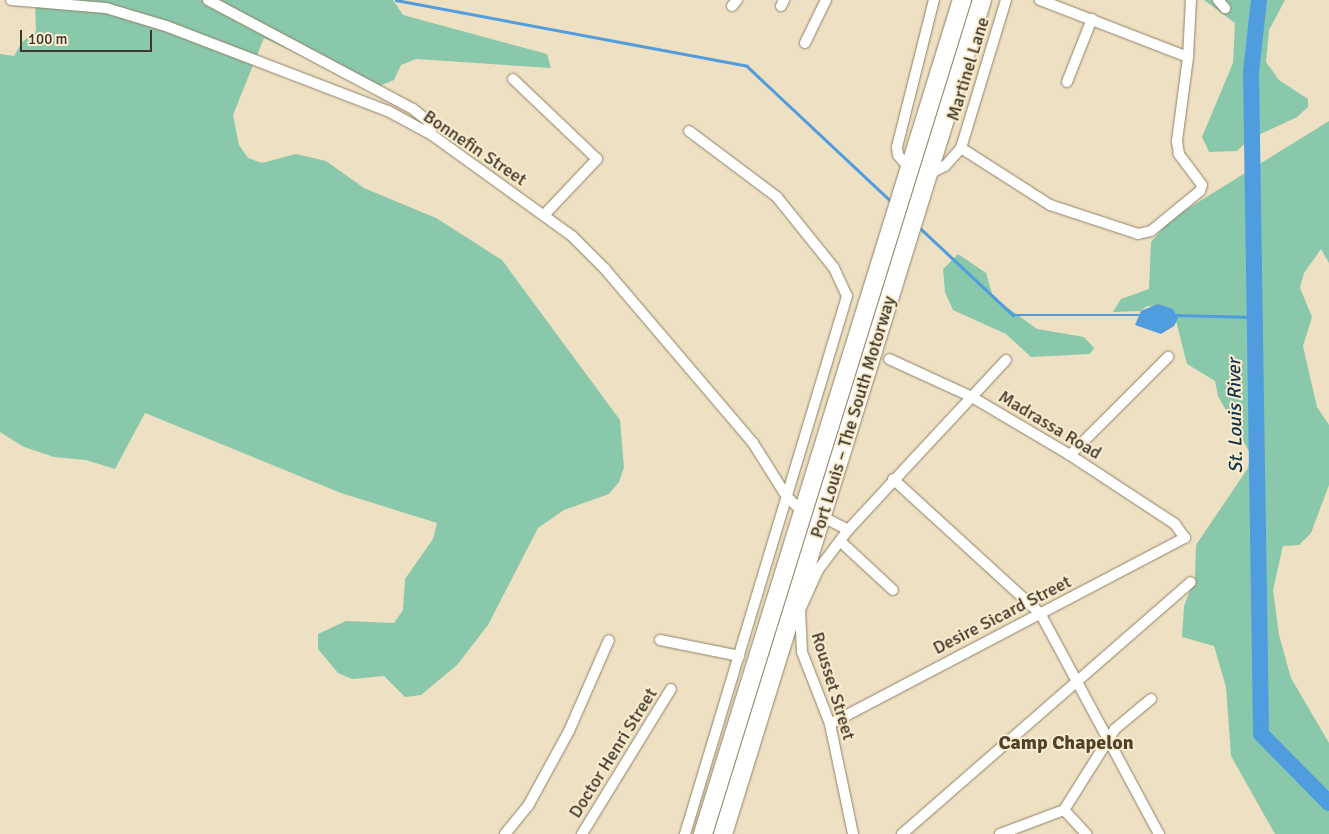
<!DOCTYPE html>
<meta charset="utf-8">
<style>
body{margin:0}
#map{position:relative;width:1329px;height:834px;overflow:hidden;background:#eee0c2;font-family:Signika,sans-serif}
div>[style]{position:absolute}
.green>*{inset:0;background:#8ac8ab}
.water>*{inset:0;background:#4f9cdf}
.stream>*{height:2.5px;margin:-1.25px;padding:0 1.25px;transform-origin:1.25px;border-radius:1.25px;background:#4f9cdf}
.river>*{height:16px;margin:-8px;padding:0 8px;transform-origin:8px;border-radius:8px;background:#4f9cdf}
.roads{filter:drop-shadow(0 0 1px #8f8267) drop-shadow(0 0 1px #8f8267)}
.street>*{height:10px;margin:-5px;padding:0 5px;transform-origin:5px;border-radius:5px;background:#fff}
.highway>*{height:18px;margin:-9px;padding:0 9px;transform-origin:9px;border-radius:9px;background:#fff}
span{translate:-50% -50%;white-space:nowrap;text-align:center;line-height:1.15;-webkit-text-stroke:4px #fbedcf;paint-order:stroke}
.street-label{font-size:18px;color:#3d372b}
.water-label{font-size:19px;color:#10314c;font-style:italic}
.quarter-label{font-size:20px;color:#4e432a;font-weight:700}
.scale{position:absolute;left:20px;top:30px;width:132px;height:22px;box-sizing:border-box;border:2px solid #3d372b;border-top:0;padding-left:6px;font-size:15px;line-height:18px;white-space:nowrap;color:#3d372b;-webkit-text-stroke:4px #fbedcf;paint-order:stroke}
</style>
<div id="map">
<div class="green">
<div style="clip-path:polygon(35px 0,393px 0,403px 15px,547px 54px,551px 68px,416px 59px,401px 65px,394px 80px,379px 86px,363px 84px,264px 38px,233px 115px,239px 145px,248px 158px,262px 163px,296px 154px,326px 161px,364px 188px,436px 218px,502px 260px,620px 420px,624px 467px,619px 482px,609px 494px,564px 510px,538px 528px,488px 625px,457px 665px,421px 695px,405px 697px,384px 676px,352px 679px,338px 673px,318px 649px,318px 634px,346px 621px,394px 623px,403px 610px,405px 579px,433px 539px,437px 523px,341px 493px,145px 413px,115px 469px,86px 460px,54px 457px,24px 447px,0 432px,0 54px,14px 56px,22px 42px,36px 31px)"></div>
<div style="clip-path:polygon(1204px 0,1285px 0,1269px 30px,1266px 62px,1279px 80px,1308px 99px,1308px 107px,1297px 117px,1248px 140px,1237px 151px,1209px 152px,1202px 137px,1233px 63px,1235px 23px)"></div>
<div style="clip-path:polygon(1329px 121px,1329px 263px,1321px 249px,1304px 273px,1300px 288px,1312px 317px,1303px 346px,1317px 407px,1329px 425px,1329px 485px,1311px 533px,1299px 545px,1283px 546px,1273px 590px,1279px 635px,1291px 678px,1329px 743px,1329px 834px,1275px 834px,1231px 756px,1226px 687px,1214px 646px,1182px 637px,1184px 606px,1195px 578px,1196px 545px,1248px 468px,1250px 453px,1218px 396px,1215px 381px,1187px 364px,1173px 309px,1147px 306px,1141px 311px,1113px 312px,1121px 299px,1149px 289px,1151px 242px,1171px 219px)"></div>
<div style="clip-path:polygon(958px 254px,986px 273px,993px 297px,1037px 329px,1084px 337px,1094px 348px,1090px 354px,1031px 357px,1006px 334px,953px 310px,945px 292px,943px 269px)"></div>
</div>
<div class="water">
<div style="clip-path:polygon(1158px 304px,1173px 309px,1178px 318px,1174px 326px,1161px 334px,1135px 325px,1141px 311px)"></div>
</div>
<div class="stream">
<div style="left:396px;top:0;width:357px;rotate:10.6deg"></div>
<div style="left:747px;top:66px;width:200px;rotate:43.2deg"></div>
<div style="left:919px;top:227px;width:129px;rotate:43.1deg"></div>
<div style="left:1013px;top:315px;width:128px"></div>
<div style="left:1174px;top:315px;width:81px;rotate:1.4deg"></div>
</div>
<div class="river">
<div style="left:1259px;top:0;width:72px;rotate:96.3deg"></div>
<div style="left:1251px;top:72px;width:662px;rotate:89.13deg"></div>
<div style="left:1261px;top:734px;width:97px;rotate:45.4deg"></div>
</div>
<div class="roads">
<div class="street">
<div style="left:11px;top:0;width:95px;rotate:4.8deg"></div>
<div style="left:106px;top:8px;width:63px;rotate:16.7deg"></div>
<div style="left:166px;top:26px;width:238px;rotate:21deg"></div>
<div style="left:388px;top:111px;width:50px;rotate:28.6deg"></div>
<div style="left:432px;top:135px;width:173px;rotate:35.8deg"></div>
<div style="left:572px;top:236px;width:47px;rotate:45deg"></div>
<div style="left:605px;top:269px;width:228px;rotate:49.6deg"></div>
<div style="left:753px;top:443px;width:64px;rotate:57.8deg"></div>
<div style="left:787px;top:497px;width:21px;rotate:43deg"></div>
<div style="left:208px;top:0;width:232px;rotate:28deg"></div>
<div style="left:413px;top:109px;width:21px;rotate:39deg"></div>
<div style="left:429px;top:122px;width:13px;rotate:77deg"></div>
<div style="left:1218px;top:0;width:11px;rotate:49deg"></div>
<div style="left:732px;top:6px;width:8px;rotate:-50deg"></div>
<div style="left:781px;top:6px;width:7px;rotate:-63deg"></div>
<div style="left:805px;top:43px;width:48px;rotate:-64deg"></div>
<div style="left:1188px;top:57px;width:57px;rotate:-87deg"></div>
<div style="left:513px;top:79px;width:116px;rotate:43.6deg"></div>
<div style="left:597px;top:159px;width:77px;rotate:133.4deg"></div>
<div style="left:1067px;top:82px;width:68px;rotate:-68.4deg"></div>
<div style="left:961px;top:148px;width:106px;rotate:32.6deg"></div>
<div style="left:1050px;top:205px;width:93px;rotate:18.2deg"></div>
<div style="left:1138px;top:234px;width:13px;rotate:-13deg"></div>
<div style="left:1151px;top:231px;width:63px;rotate:-39.2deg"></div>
<div style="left:1200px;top:191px;width:6px;rotate:-72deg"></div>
<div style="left:1202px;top:185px;width:39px;rotate:-127deg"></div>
<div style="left:1179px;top:154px;width:13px;rotate:-99deg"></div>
<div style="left:1177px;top:141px;width:85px;rotate:-82.5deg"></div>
<div style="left:1188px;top:57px;width:159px;rotate:-158.9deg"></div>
<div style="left:909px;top:168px;width:17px;rotate:-130deg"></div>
<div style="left:898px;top:155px;width:8px;rotate:-97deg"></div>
<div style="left:897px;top:147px;width:152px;rotate:-75.9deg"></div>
<div style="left:929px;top:174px;width:18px;rotate:-27deg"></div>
<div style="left:945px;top:166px;width:24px;rotate:-48deg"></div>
<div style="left:961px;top:148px;width:155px;rotate:-73.1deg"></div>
<div style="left:1070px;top:455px;width:139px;rotate:-45deg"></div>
<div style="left:893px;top:479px;width:199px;rotate:42.4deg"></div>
<div style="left:1040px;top:613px;width:251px;rotate:61.7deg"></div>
<div style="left:823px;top:517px;width:28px;rotate:27deg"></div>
<div style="left:840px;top:541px;width:72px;rotate:42.8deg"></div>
<div style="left:660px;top:640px;width:81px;rotate:11.4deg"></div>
<div style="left:830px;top:724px;width:401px;rotate:-27.7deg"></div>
<div style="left:1185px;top:538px;width:17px;rotate:-126deg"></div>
<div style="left:1175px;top:524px;width:126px;rotate:-146.7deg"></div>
<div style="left:1070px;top:455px;width:114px;rotate:-149.4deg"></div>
<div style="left:972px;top:397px;width:91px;rotate:-155.4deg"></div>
<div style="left:1064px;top:810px;width:33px;rotate:47deg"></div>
<div style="left:505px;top:834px;width:36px;rotate:-51deg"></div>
<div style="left:528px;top:806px;width:85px;rotate:-61.3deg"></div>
<div style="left:569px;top:731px;width:99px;rotate:-66.3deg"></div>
<div style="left:582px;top:834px;width:170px;rotate:-58.5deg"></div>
<div style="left:685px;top:834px;width:562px;rotate:-73.24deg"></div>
<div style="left:847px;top:296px;width:31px;rotate:-115deg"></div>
<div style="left:834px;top:268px;width:91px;rotate:-128.8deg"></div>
<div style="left:777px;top:197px;width:110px;rotate:-143.1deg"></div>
<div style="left:853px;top:834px;width:112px;rotate:-101.8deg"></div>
<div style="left:830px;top:724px;width:77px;rotate:-111.3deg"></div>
<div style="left:802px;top:652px;width:42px;rotate:-92.7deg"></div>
<div style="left:800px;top:610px;width:44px;rotate:-65.8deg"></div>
<div style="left:818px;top:570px;width:50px;rotate:-53.1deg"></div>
<div style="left:848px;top:530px;width:232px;rotate:-47.1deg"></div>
<div style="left:902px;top:834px;width:383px;rotate:-41.1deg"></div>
<div style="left:1000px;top:834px;width:68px;rotate:-20.6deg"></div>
<div style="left:1064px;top:810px;width:96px;rotate:-57.8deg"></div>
<div style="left:1115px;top:729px;width:47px;rotate:-39.8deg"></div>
</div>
<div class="highway">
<div style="left:703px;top:834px;width:873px;rotate:-72.75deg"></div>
<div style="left:723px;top:834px;width:873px;rotate:-72.75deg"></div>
</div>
</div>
<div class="street-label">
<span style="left:968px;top:69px;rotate:-73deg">Martinel Lane</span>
<span style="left:475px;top:148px;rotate:34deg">Bonnefin Street</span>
<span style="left:853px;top:417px;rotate:-73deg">Port Louis – The South Motorway</span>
<span style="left:1050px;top:425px;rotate:31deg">Madrassa Road</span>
<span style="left:1002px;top:615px;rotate:-27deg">Desire Sicard Street</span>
<span style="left:833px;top:686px;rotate:73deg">Rousset Street</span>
<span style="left:613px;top:753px;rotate:-58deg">Doctor Henri Street</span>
</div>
<div class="water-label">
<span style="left:1236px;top:416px;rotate:-91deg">St. Louis River</span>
</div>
<div class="quarter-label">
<span style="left:1066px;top:742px">Camp Chapelon</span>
</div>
<div class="scale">100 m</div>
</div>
